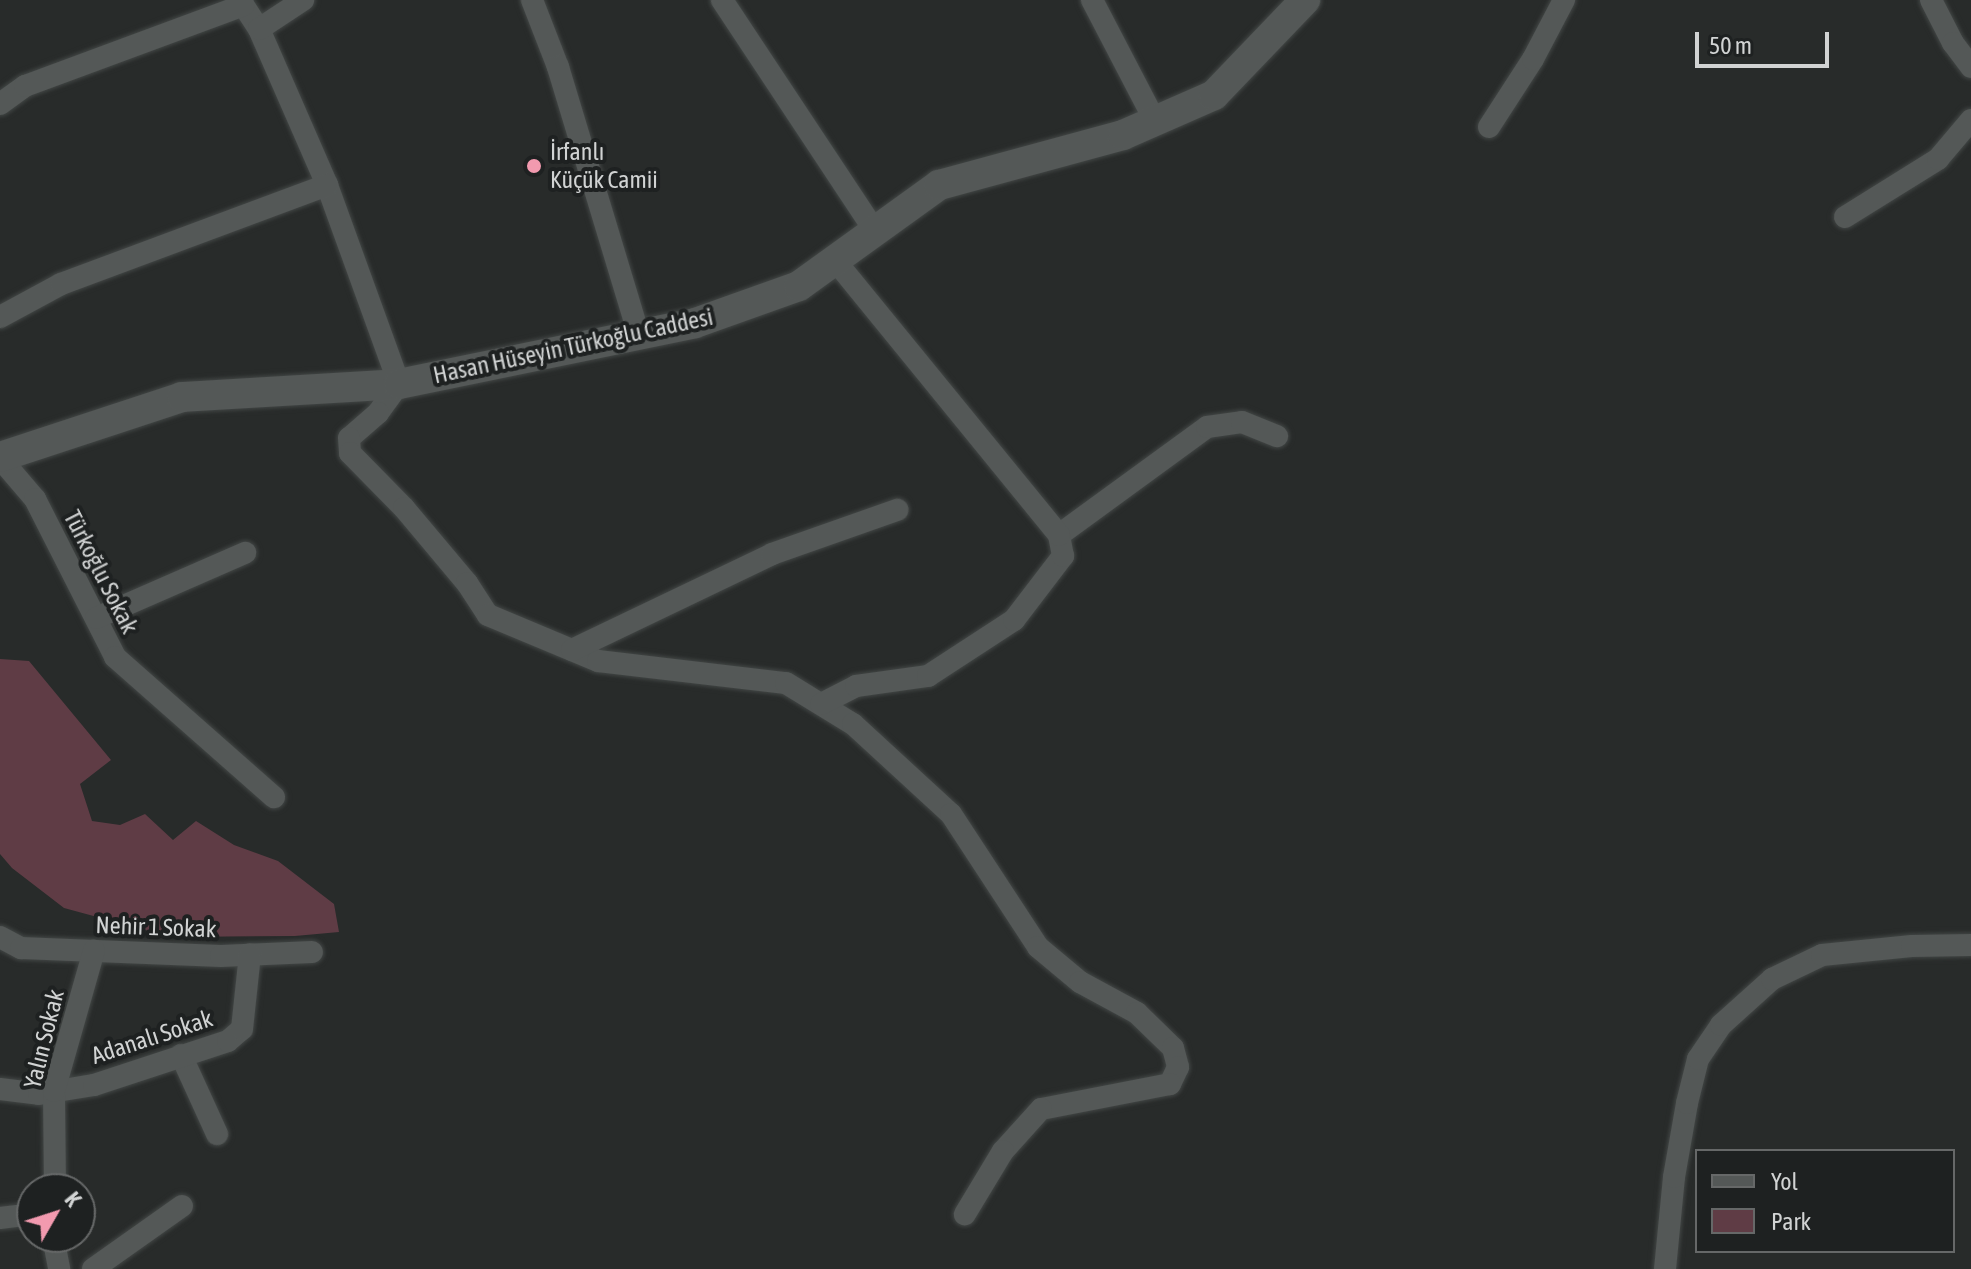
<!DOCTYPE html>
<meta charset="utf-8">
<style>
body{margin:0}
#map{position:relative;width:1971px;height:1269px;overflow:hidden;background:#282b2a;font-family:"Asap Condensed",sans-serif}
div>[style]{position:absolute}
.green>*{inset:0;background:#5f3c45}
.roads{filter:drop-shadow(0 0 2px #424645) drop-shadow(0 0 2px #424645)}
.street>*{height:22px;margin:-11px;padding:0 11px;transform-origin:11px;border-radius:11px;background:#545857}
.secondary>*{height:30px;margin:-15px;padding:0 15px;transform-origin:15px;border-radius:15px;background:#545857}
.dots>*{width:22px;height:22px;translate:-50% -50%;box-sizing:border-box;border:4px solid #1e2121;border-radius:50%}
span{translate:-50% -50%;white-space:nowrap;text-align:center;line-height:1.15;-webkit-text-stroke:8px #1e2121;paint-order:stroke}
.poi-label{font-size:24px;color:#d1d3d3}
.left{translate:0 -50%;text-align:left}
.street-label{font-size:24px;color:#d1d3d3}
.legend{position:absolute;left:1695px;top:1149px;width:260px;height:104px;box-sizing:border-box;background:#1e2121;border:2px solid #666868;margin:0;padding:10px 14px;list-style:none;font-size:24px;color:#d1d3d3}
.legend li{display:flex;align-items:center;gap:16px;height:40px}
.legend b{width:40px;border:2px solid #666868}
.north{position:absolute;left:16px;top:1173px;width:80px;height:80px;box-sizing:border-box;background:#1e2121;border:2px solid #666868;border-radius:50%;rotate:51deg;font-size:22px;font-weight:700;line-height:32px;text-align:center;color:#d1d3d3}
.north::after{content:'';display:block;margin:auto;width:28px;height:36px;background:#f29aaf;clip-path:polygon(50% 0,100% 100%,50% 72%,0 100%)}
.scale{position:absolute;left:1695px;top:32px;width:134px;height:36px;box-sizing:border-box;border:4px solid #d1d3d3;border-top:0;padding-left:10px;font-size:24px;line-height:28px;white-space:nowrap;color:#d1d3d3;-webkit-text-stroke:6px #1e2121;paint-order:stroke}
</style>
<div id="map">
<div class="green">
<div style="clip-path:polygon(0 659px,29px 661px,111px 760px,80px 784px,92px 821px,120px 825px,145px 814px,173px 840px,196px 821px,234px 845px,278px 861px,334px 904px,339px 932px,295px 936px,171px 937px,64px 908px,12px 868px,0 854px)"></div>
</div>
<div class="roads">
<div class="street">
<div style="left:240px;top:0;width:35px;rotate:57deg"></div>
<div style="left:259px;top:29px;width:170px;rotate:66.4deg"></div>
<div style="left:327px;top:185px;width:212px;rotate:70.1deg"></div>
<div style="left:399px;top:384px;width:36px;rotate:126deg"></div>
<div style="left:378px;top:413px;width:38px;rotate:139deg"></div>
<div style="left:349px;top:438px;width:15px;rotate:86deg"></div>
<div style="left:350px;top:453px;width:77px;rotate:45.5deg"></div>
<div style="left:404px;top:508px;width:98px;rotate:50deg"></div>
<div style="left:467px;top:583px;width:38px;rotate:57deg"></div>
<div style="left:488px;top:615px;width:119px;rotate:22.7deg"></div>
<div style="left:598px;top:661px;width:189px;rotate:6.7deg"></div>
<div style="left:786px;top:683px;width:79px;rotate:31.5deg"></div>
<div style="left:853px;top:724px;width:133px;rotate:42.6deg"></div>
<div style="left:951px;top:814px;width:159px;rotate:56.8deg"></div>
<div style="left:1038px;top:947px;width:55px;rotate:39.8deg"></div>
<div style="left:1080px;top:982px;width:65px;rotate:28.5deg"></div>
<div style="left:1137px;top:1013px;width:50px;rotate:44.2deg"></div>
<div style="left:1173px;top:1048px;width:20px;rotate:75deg"></div>
<div style="left:1178px;top:1067px;width:19px;rotate:115deg"></div>
<div style="left:1170px;top:1084px;width:131px;rotate:169deg"></div>
<div style="left:1041px;top:1109px;width:57px;rotate:132.1deg"></div>
<div style="left:1003px;top:1151px;width:74px;rotate:121.1deg"></div>
<div style="left:532px;top:0;width:72px;rotate:68.8deg"></div>
<div style="left:558px;top:67px;width:280px;rotate:73.2deg"></div>
<div style="left:722px;top:0;width:277px;rotate:56.5deg"></div>
<div style="left:1092px;top:0;width:136px;rotate:62.5deg"></div>
<div style="left:1931px;top:0;width:48px;rotate:62.9deg"></div>
<div style="left:1953px;top:43px;width:30px;rotate:53deg"></div>
<div style="left:259px;top:29px;width:53px;rotate:-33.4deg"></div>
<div style="left:0;top:104px;width:31px;rotate:-36deg"></div>
<div style="left:25px;top:86px;width:233px;rotate:-20.3deg"></div>
<div style="left:1489px;top:127px;width:81px;rotate:-57.1deg"></div>
<div style="left:1533px;top:59px;width:67px;rotate:-62.3deg"></div>
<div style="left:1845px;top:217px;width:110px;rotate:-31.9deg"></div>
<div style="left:1938px;top:159px;width:51px;rotate:-49.8deg"></div>
<div style="left:0;top:317px;width:69px;rotate:-28.4deg"></div>
<div style="left:61px;top:284px;width:284px;rotate:-20.4deg"></div>
<div style="left:0;top:458px;width:54px;rotate:49.5deg"></div>
<div style="left:35px;top:499px;width:177px;rotate:63.1deg"></div>
<div style="left:115px;top:657px;width:212px;rotate:41.4deg"></div>
<div style="left:1059px;top:535px;width:183px;rotate:-36.1deg"></div>
<div style="left:1207px;top:427px;width:35px;rotate:-8deg"></div>
<div style="left:1242px;top:422px;width:38px;rotate:22deg"></div>
<div style="left:96px;top:618px;width:163px;rotate:-23.6deg"></div>
<div style="left:572px;top:650px;width:222px;rotate:-25.6deg"></div>
<div style="left:772px;top:554px;width:133px;rotate:-19.4deg"></div>
<div style="left:821px;top:704px;width:39px;rotate:-27deg"></div>
<div style="left:856px;top:686px;width:73px;rotate:-7.9deg"></div>
<div style="left:928px;top:676px;width:103px;rotate:-33.1deg"></div>
<div style="left:1014px;top:620px;width:81px;rotate:-52.6deg"></div>
<div style="left:1063px;top:556px;width:21px;rotate:-101deg"></div>
<div style="left:1059px;top:535px;width:355px;rotate:-129.2deg"></div>
<div style="left:0;top:937px;width:24px;rotate:28deg"></div>
<div style="left:21px;top:948px;width:200px;rotate:2.3deg"></div>
<div style="left:221px;top:956px;width:91px;rotate:-2.5deg"></div>
<div style="left:181px;top:1055px;width:87px;rotate:65.5deg"></div>
<div style="left:0;top:1089px;width:39px;rotate:7deg"></div>
<div style="left:39px;top:1094px;width:56px;rotate:-9.3deg"></div>
<div style="left:94px;top:1085px;width:141px;rotate:-18.2deg"></div>
<div style="left:228px;top:1041px;width:18px;rotate:-41deg"></div>
<div style="left:242px;top:1029px;width:75px;rotate:-83.9deg"></div>
<div style="left:55px;top:1189px;width:98px;rotate:-90.6deg"></div>
<div style="left:54px;top:1091px;width:146px;rotate:-74.1deg"></div>
<div style="left:0;top:1218px;width:32px;rotate:-7deg"></div>
<div style="left:53px;top:1237px;width:33px;rotate:79deg"></div>
<div style="left:93px;top:1269px;width:109px;rotate:-35.3deg"></div>
<div style="left:1665px;top:1269px;width:92px;rotate:-84.4deg"></div>
<div style="left:1674px;top:1177px;width:75px;rotate:-80deg"></div>
<div style="left:1687px;top:1103px;width:45px;rotate:-76deg"></div>
<div style="left:1698px;top:1059px;width:41px;rotate:-55.9deg"></div>
<div style="left:1721px;top:1025px;width:69px;rotate:-42deg"></div>
<div style="left:1772px;top:979px;width:55px;rotate:-25.6deg"></div>
<div style="left:1822px;top:955px;width:90px;rotate:-5.7deg"></div>
<div style="left:1912px;top:946px;width:59px;rotate:-1deg"></div>
</div>
<div class="secondary">
<div style="left:0;top:457px;width:192px;rotate:-18.2deg"></div>
<div style="left:182px;top:397px;width:217px;rotate:-3.4deg"></div>
<div style="left:399px;top:384px;width:302px;rotate:-11.6deg"></div>
<div style="left:695px;top:323px;width:110px;rotate:-19.6deg"></div>
<div style="left:799px;top:286px;width:173px;rotate:-35.8deg"></div>
<div style="left:939px;top:185px;width:191px;rotate:-15.2deg"></div>
<div style="left:1123px;top:135px;width:99px;rotate:-23.7deg"></div>
<div style="left:1214px;top:95px;width:132px;rotate:-46.2deg"></div>
</div>
</div>
<div class="dots">
<div style="left:534px;top:166px;background:#f29aaf"></div>
</div>
<div class="poi-label">
<span class="left" style="left:550px;top:166px">İrfanlı<br>Küçük Camii</span>
</div>
<div class="street-label">
<span style="left:573px;top:346px;rotate:-12deg">Hasan Hüseyin Türkoğlu Caddesi</span>
<span style="left:101px;top:572px;rotate:63deg">Türkoğlu Sokak</span>
<span style="left:156px;top:927px;rotate:2deg">Nehir 1 Sokak</span>
<span style="left:152px;top:1037px;rotate:-18deg">Adanalı Sokak</span>
<span style="left:44px;top:1039px;rotate:-76deg">Yalın Sokak</span>
</div>
<ul class="legend">
<li><b style="height:10px;background:#545857"></b>Yol</li>
<li><b style="height:22px;background:#5f3c45"></b>Park</li>
</ul>
<div class="north">K</div>
<div class="scale">50 m</div>
</div>
